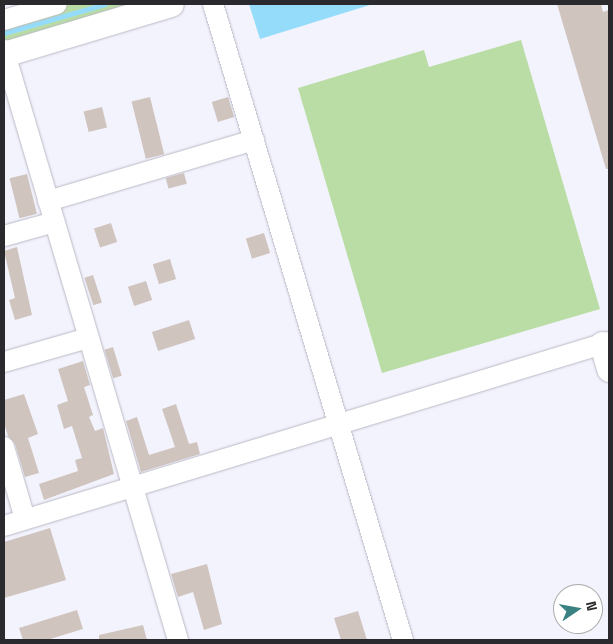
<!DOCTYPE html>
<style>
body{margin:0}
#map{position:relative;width:613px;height:644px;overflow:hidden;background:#f3f3fe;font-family:"Space Grotesk",sans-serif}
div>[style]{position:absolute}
.green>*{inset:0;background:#badda5}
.water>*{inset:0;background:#95dcfa}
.stream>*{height:5px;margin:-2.5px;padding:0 2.5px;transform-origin:2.5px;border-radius:2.5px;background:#95dcfa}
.building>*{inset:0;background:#d0c4bf;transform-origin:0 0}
.roads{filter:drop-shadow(0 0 1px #bab9c4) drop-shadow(0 0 1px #bab9c4)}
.minor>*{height:20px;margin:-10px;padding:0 10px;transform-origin:10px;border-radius:10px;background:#fff}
.tertiary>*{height:25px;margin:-12.5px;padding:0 12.5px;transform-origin:12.5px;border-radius:12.5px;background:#fff}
span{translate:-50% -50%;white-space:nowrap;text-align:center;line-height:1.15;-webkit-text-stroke:4px #fff;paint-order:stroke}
.frame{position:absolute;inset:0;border:5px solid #2a2a2e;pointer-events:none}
.north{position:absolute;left:553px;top:584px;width:50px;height:50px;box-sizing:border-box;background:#fff;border:1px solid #aaaaab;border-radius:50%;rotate:78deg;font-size:14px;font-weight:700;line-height:20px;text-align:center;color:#2a2a2e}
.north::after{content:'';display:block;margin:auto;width:18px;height:22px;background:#3a8281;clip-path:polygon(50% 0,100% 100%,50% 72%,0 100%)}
</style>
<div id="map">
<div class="green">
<div style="clip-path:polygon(71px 4px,172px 4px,4px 54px,4px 24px)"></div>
<div style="clip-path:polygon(521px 40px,600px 309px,382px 373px,298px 88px,424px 50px,429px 67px)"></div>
</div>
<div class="water">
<div style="clip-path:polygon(249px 4px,373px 4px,260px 39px)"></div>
</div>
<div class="stream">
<div style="left:4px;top:33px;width:105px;rotate:-16deg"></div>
</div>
<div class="building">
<div style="clip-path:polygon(557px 4px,601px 4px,603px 12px,609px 10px,609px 169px,606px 169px)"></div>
<div style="left:150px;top:97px;width:59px;height:19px;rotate:76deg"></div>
<div style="left:228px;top:97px;width:21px;height:17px;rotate:73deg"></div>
<div style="left:102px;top:107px;width:21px;height:19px;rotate:76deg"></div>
<div style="left:184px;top:173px;width:11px;height:19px;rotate:75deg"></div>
<div style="left:27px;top:174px;width:41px;height:18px;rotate:76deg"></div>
<div style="left:111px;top:223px;width:20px;height:18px;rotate:72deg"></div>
<div style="left:264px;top:233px;width:21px;height:19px;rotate:73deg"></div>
<div style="clip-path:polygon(17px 247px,32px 315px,15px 320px,9px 300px,15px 298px,4px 251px)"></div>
<div style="left:170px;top:259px;width:21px;height:18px;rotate:73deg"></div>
<div style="left:93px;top:275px;width:29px;height:9px;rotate:72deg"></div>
<div style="left:146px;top:281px;width:20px;height:19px;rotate:72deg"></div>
<div style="left:189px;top:320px;width:20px;height:39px;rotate:72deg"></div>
<div style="left:113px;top:347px;width:30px;height:9px;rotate:73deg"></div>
<div style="clip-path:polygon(83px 361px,90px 385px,84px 387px,93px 415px,89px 417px,95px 431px,103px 428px,114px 474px,44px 500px,39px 484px,78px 471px,75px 460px,82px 458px,72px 426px,64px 429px,57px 405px,68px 401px,58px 369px)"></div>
<div style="clip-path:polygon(24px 394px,38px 434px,28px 438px,39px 473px,25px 477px,15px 444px,8px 436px,4px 423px,4px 400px)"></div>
<div style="clip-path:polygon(176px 404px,189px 444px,197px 442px,200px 454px,141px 472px,126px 421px,137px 417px,149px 455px,175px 447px,162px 409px)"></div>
<div style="clip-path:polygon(50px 528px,66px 580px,4px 598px,4px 542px)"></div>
<div style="clip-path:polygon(207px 564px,222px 624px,204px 630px,193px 592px,178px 597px,171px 574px)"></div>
<div style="clip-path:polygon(77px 610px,83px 629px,47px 640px,23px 640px,19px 628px)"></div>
<div style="clip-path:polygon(358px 611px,367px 640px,341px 640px,334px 618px)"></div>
<div style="clip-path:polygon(143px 625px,147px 640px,99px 640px,99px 635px)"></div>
</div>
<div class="roads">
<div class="minor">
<div style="left:213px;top:4px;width:664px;rotate:73.37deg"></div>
<div style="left:4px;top:20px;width:55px;rotate:-16.8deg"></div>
<div style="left:4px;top:50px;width:615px;rotate:73.57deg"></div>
<div style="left:48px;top:201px;width:215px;rotate:-16.5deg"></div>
<div style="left:4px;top:236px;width:52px;rotate:-15.6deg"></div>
<div style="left:4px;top:362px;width:87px;rotate:-15.9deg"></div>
<div style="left:4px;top:447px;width:75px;rotate:73.7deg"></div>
<div style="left:4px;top:526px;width:632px;rotate:-16.92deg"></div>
</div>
<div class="tertiary">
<div style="left:4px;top:54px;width:174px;rotate:-16.7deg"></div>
<div style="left:602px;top:344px;width:26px;rotate:74deg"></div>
</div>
</div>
<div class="frame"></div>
<div class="north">N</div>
</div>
